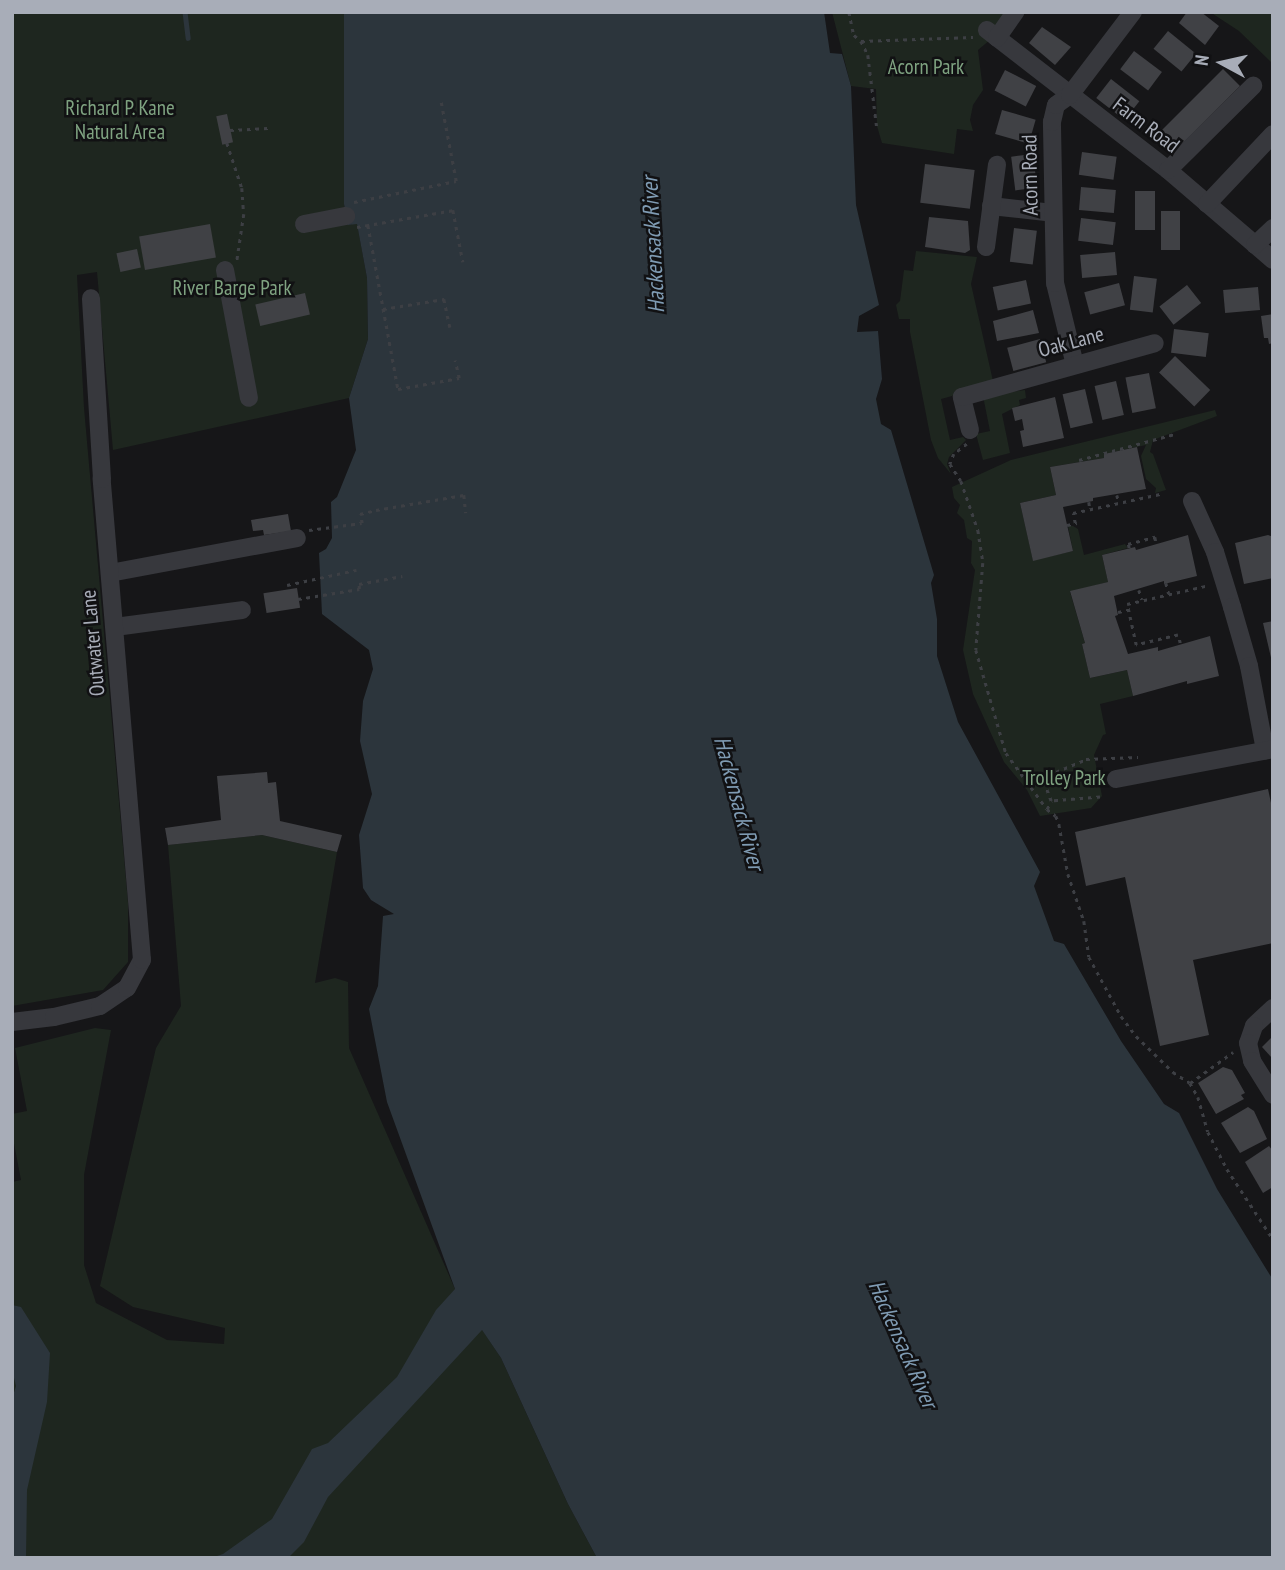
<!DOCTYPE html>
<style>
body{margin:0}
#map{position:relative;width:1285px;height:1570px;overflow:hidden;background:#161618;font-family:"PT Sans Narrow",sans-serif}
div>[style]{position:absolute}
.green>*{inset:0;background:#1e261f}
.water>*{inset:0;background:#2c353c}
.stream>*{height:4.5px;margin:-2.25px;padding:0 2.25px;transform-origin:2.25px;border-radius:2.25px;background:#2c353c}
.building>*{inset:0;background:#404145;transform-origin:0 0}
.path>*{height:2.5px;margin-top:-1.25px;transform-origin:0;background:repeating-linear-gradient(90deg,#3d3f44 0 3.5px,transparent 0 8.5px)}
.minor>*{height:18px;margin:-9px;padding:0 9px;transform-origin:9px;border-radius:9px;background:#37383d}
span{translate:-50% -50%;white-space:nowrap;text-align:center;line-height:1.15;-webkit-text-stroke:5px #111113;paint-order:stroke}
.park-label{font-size:21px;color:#7fa381}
.street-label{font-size:21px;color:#a8adb8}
.water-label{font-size:23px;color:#7f9bb3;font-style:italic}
.frame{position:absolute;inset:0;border:14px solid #a8adb8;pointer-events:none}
.north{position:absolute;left:1187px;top:28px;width:70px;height:70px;-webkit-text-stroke:5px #111113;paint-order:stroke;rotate:278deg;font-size:19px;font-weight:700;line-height:28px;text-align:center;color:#a8adb8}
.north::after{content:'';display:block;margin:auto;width:24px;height:32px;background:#a8adb8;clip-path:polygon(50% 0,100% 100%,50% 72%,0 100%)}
</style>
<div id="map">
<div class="green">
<div style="clip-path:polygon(12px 12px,344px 12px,344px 204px,348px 225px,357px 223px,367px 278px,368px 339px,349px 398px,113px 450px,97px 272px,77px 275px,84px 408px,128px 903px,128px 962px,103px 990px,12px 1006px)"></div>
<div style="clip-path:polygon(832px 12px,1023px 12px,978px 50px,983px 90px,973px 105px,970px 120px,973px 131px,957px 129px,954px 154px,882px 143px,877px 126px,876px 89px,851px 86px)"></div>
<div style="clip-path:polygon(1210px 12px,1273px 12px,1273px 64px,1239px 31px)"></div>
<div style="clip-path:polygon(916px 251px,977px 257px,971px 284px,993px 381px,958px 390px,952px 396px,941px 399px,950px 440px,963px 437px,966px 440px,949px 457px,947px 464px,951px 474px,938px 458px,931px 440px,910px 332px,910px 319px,899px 319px,896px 305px,900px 301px,904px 270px,913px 271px)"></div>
<div style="clip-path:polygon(1025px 390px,1026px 398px,1019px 400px,1020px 405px,1002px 414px,1010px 453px,983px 460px,976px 434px,990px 431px,983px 396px)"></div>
<div style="clip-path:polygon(1215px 410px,1217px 416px,1153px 440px,1150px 452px,1153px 454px,1166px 490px,1155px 493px,1156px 488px,1146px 479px,1141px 456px,1146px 445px,1104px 454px,1104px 458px,1050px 467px,1056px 495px,1020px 503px,1033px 560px,1073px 551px,1068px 526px,1073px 526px,1078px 529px,1084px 555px,1125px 544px,1128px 548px,1102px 555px,1108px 582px,1070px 592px,1085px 643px,1082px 644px,1090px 678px,1127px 670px,1133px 696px,1100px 704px,1106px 734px,1103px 735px,1094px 755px,1102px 796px,1091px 808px,1040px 816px,1027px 790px,1004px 762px,973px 694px,963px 650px,975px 570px,971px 563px,972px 541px,967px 538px,964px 520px,957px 513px,960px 505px,954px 498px,952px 487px,1011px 460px)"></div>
<div style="clip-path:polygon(262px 835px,337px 852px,315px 983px,335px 978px,348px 982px,349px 1048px,455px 1289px,501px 1358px,568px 1504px,597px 1558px,12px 1558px,12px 1182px,21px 1180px,12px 1133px,12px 1114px,27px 1111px,15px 1048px,95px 1028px,111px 1030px,84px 1175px,84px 1265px,96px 1303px,167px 1340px,224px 1344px,225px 1328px,133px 1307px,100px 1286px,156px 1048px,181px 1006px,168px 845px)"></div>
</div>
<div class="water">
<div style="clip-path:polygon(344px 12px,824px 12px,830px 53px,842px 54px,851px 86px,856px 205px,879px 305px,859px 316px,857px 332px,878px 331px,882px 379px,876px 399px,881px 424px,891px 430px,934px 575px,931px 583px,937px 619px,937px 656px,958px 722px,1040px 872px,1034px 886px,1054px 941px,1064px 944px,1121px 1041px,1164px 1104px,1179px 1113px,1217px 1189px,1273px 1280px,1273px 1558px,597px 1558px,568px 1504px,501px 1358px,482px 1330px,328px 1497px,304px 1542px,288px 1558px,211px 1558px,223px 1554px,272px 1519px,312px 1449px,328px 1443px,397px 1377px,436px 1310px,455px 1289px,387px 1102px,369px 1009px,378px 986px,383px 916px,394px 914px,371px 900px,363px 888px,359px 835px,372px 794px,360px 741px,363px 701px,373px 669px,369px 650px,322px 614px,319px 553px,326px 549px,332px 538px,331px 502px,337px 497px,356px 450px,349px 398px,368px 339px,367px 278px,357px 224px,348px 225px,344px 204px)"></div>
<div style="clip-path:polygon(12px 1305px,21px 1307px,50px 1353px,47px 1402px,27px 1490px,26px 1558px,12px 1558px,12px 1399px,16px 1386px,12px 1370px)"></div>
</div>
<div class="stream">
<div style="left:185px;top:12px;width:26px;rotate:83deg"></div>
</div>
<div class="building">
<div style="clip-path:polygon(1187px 12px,1201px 12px,1219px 26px,1205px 45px,1179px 23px)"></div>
<div style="clip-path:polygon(1042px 27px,1071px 47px,1055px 65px,1029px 43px)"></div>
<div style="left:1168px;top:31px;width:36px;height:23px;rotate:39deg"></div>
<div style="left:1134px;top:51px;width:35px;height:23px;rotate:37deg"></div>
<div style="left:1223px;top:69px;width:24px;height:88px;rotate:45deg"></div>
<div style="left:1005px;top:70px;width:35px;height:23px;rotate:27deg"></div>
<div style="left:1111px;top:79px;width:36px;height:24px;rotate:38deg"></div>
<div style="left:1002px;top:110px;width:35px;height:25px;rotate:16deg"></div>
<div style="left:227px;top:114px;width:29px;height:11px;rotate:78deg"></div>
<div style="left:1082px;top:152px;width:35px;height:23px;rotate:8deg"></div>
<div style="left:1033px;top:154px;width:34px;height:22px;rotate:83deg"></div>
<div style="left:925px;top:164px;width:50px;height:39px;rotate:7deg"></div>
<div style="left:1081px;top:187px;width:35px;height:23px;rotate:5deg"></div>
<div style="left:1135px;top:191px;width:20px;height:39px"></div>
<div style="left:1161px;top:211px;width:19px;height:39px"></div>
<div style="clip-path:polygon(929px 217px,968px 221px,970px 250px,965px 253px,925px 247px)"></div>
<div style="left:1081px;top:218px;width:35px;height:23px;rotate:7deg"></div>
<div style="left:210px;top:224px;width:34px;height:72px;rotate:80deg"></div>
<div style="left:1014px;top:228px;width:23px;height:34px;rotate:7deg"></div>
<div style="left:137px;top:249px;width:19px;height:21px;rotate:78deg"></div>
<div style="left:1115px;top:252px;width:23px;height:35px;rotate:85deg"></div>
<div style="left:1134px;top:276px;width:23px;height:34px;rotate:7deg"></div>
<div style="left:1026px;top:280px;width:24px;height:34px;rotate:78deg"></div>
<div style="left:1119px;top:283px;width:23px;height:36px;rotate:75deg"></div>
<div style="left:1187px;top:285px;width:23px;height:35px;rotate:52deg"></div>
<div style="left:1258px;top:287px;width:23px;height:35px;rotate:85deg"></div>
<div style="left:305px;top:293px;width:22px;height:51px;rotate:77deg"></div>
<div style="clip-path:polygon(1033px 310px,1039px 333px,997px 341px,993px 321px)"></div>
<div style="clip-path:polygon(1273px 314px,1273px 343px,1269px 344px,1268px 338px,1264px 338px,1261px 316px)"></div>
<div style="left:1174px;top:329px;width:35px;height:24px;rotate:7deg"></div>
<div style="left:1040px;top:339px;width:24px;height:34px;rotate:75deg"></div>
<div style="left:1175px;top:356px;width:49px;height:23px;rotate:44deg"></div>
<div style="left:1149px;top:373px;width:36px;height:24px;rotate:79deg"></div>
<div style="left:1116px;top:381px;width:35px;height:22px;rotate:77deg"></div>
<div style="left:1085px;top:389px;width:35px;height:23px;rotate:77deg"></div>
<div style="clip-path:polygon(1055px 397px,1064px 438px,1023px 447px,1020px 431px,1024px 430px,1022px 419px,1015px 421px,1012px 408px)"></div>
<div style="clip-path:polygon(1137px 447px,1146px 489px,1093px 498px,1093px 501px,1063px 507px,1073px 551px,1033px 561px,1020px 503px,1056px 495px,1050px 467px,1104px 458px,1104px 454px)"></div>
<div style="clip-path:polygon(288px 514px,291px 531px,264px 535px,263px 530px,253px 531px,251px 520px)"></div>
<div style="clip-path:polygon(1188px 535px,1197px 576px,1164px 584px,1164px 581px,1114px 596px,1118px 615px,1115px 616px,1128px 654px,1158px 647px,1158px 651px,1210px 636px,1219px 676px,1187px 684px,1187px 681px,1133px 696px,1127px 670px,1090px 678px,1082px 644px,1085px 643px,1070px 591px,1108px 582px,1102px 555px,1135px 547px,1136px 550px)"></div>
<div style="clip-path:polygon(1268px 535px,1273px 537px,1273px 578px,1244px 584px,1235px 543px)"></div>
<div style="left:297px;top:588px;width:20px;height:34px;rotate:81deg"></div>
<div style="clip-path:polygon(1273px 621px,1273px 662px,1272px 662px,1263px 623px)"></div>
<div style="clip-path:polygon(267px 772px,268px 783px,276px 782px,280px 821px,342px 835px,337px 852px,262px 835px,168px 845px,165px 828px,221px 820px,217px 776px)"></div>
<div style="clip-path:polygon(1268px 789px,1273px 812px,1273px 943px,1193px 960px,1209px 1035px,1160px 1046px,1125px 877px,1086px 886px,1075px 832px)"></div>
<div style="clip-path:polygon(1273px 1036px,1273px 1059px,1262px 1047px)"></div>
<div style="clip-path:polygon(1223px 1067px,1232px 1070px,1245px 1093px,1241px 1095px,1244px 1099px,1216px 1114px,1198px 1083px)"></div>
<div style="clip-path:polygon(1248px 1107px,1254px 1111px,1267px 1139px,1240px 1153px,1221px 1123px)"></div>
<div style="clip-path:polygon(1269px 1146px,1273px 1151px,1273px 1187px,1263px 1193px,1245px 1162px)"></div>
</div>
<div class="path">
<div style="left:849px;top:12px;width:24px;rotate:78deg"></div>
<div style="left:854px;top:35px;width:9px;rotate:41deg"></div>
<div style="left:861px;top:41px;width:16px;rotate:63deg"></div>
<div style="left:868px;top:55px;width:74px;rotate:83deg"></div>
<div style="left:861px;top:41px;width:112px;rotate:-2deg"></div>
<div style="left:230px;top:130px;width:38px;rotate:-3deg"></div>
<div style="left:227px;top:143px;width:47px;rotate:71.6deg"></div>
<div style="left:242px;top:188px;width:26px;rotate:86deg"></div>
<div style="left:244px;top:214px;width:48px;rotate:98.5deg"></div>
<div style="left:354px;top:202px;width:104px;rotate:-11.6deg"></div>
<div style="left:456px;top:181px;width:80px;rotate:-100.8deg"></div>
<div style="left:368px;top:225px;width:167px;rotate:79.6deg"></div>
<div style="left:398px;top:389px;width:62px;rotate:-10.2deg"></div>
<div style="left:459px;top:378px;width:18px;rotate:-103deg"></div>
<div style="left:357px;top:227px;width:97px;rotate:-10deg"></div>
<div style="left:453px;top:210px;width:53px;rotate:79.1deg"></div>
<div style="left:383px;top:309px;width:62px;rotate:-9.3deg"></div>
<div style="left:444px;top:299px;width:29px;rotate:78deg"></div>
<div style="left:967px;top:444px;width:16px;rotate:142deg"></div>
<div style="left:954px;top:454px;width:11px;rotate:112deg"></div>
<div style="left:950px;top:464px;width:20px;rotate:57deg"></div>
<div style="left:961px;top:481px;width:52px;rotate:70.9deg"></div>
<div style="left:978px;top:530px;width:33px;rotate:81deg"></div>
<div style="left:983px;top:563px;width:87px;rotate:94.6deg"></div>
<div style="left:976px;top:650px;width:107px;rotate:73.8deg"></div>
<div style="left:1006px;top:753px;width:69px;rotate:53.8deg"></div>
<div style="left:1047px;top:809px;width:9px;rotate:-63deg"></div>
<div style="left:1079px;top:460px;width:99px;rotate:-15.2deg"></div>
<div style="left:1117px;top:495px;width:8px;rotate:76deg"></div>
<div style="left:1089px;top:502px;width:7px;rotate:82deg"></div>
<div style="left:1075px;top:523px;width:10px;rotate:-101deg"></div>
<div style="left:1073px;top:513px;width:89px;rotate:-12.3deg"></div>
<div style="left:1067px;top:525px;width:10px;rotate:-11deg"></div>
<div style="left:309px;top:530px;width:53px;rotate:-7.5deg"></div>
<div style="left:362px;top:523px;width:9px;rotate:-103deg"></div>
<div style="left:360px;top:514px;width:16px;rotate:-14deg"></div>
<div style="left:376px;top:510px;width:89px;rotate:-9.7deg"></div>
<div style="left:464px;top:495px;width:18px;rotate:84deg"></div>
<div style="left:1129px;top:548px;width:4px;rotate:-104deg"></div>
<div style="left:1128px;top:544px;width:28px;rotate:-15deg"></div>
<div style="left:1155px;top:537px;width:5px;rotate:79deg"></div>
<div style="left:1166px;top:583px;width:11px;rotate:75deg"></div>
<div style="left:287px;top:585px;width:71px;rotate:-12.3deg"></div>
<div style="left:1139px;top:590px;width:10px;rotate:73deg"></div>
<div style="left:298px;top:599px;width:62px;rotate:-9.3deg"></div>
<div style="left:359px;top:589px;width:5px;rotate:-90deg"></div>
<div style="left:359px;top:584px;width:44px;rotate:-10.5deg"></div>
<div style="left:1118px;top:612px;width:10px;rotate:-11deg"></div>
<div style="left:1180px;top:643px;width:8px;rotate:-104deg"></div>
<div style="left:1178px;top:635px;width:43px;rotate:166.6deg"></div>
<div style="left:1136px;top:645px;width:42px;rotate:-102.4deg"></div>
<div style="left:1127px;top:604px;width:84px;rotate:-13deg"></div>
<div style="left:1028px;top:784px;width:17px;rotate:-13deg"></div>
<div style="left:1100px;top:797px;width:49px;rotate:175.3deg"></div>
<div style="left:1051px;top:801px;width:19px;rotate:-111deg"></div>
<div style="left:1044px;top:783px;width:16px;rotate:-43deg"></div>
<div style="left:1056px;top:772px;width:33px;rotate:-23deg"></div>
<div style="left:1086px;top:759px;width:52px;rotate:-2.2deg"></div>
<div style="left:1047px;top:809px;width:11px;rotate:38deg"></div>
<div style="left:1056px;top:816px;width:9px;rotate:69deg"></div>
<div style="left:1059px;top:824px;width:51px;rotate:79.8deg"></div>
<div style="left:1068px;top:874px;width:50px;rotate:71.2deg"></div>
<div style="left:1084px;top:921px;width:36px;rotate:82deg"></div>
<div style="left:1089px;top:957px;width:67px;rotate:61.5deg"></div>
<div style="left:1121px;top:1016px;width:25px;rotate:53deg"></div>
<div style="left:1136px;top:1036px;width:52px;rotate:44.2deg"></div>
<div style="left:1173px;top:1072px;width:20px;rotate:33deg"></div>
<div style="left:1190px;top:1083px;width:16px;rotate:60deg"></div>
<div style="left:1198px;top:1097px;width:36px;rotate:74deg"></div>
<div style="left:1208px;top:1132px;width:42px;rotate:62.8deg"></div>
<div style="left:1227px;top:1169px;width:84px;rotate:56.7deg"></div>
<div style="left:1190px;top:1083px;width:53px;rotate:-35.8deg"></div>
</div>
<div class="minor">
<div style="left:987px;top:30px;width:229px;rotate:37.7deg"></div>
<div style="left:1168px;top:170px;width:138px;rotate:40.6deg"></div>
<div style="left:997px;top:38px;width:32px;rotate:-55deg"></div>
<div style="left:1168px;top:170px;width:120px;rotate:-44.7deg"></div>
<div style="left:1207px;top:204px;width:96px;rotate:-46.7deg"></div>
<div style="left:991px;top:206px;width:62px;rotate:6.4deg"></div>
<div style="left:304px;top:224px;width:43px;rotate:-10.8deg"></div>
<div style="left:1255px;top:245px;width:25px;rotate:-43deg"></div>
<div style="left:986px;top:247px;width:83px;rotate:-82.4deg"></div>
<div style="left:225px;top:270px;width:130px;rotate:79.4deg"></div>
<div style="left:1075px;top:365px;width:84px;rotate:-103.7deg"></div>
<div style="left:1055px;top:283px;width:161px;rotate:-91.1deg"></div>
<div style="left:1052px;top:122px;width:17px;rotate:-77deg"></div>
<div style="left:1056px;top:105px;width:17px;rotate:-36deg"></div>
<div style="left:1070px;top:95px;width:104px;rotate:-52.8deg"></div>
<div style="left:970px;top:430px;width:34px;rotate:-104deg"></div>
<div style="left:962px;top:397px;width:200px;rotate:-15.6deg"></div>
<div style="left:1192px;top:501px;width:56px;rotate:65.7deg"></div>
<div style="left:1215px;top:552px;width:58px;rotate:72.8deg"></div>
<div style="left:1232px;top:607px;width:61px;rotate:73.9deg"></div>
<div style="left:1249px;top:666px;width:86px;rotate:79.2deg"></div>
<div style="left:110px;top:573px;width:190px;rotate:-10.6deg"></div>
<div style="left:115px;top:627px;width:128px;rotate:-7.6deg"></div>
<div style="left:1116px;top:779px;width:160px;rotate:-10.8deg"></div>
<div style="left:1273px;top:1008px;width:26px;rotate:137deg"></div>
<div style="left:1254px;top:1026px;width:18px;rotate:109deg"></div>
<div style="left:1248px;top:1043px;width:18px;rotate:77deg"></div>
<div style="left:1252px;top:1061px;width:40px;rotate:58deg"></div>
<div style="left:12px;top:1022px;width:42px;rotate:-6.8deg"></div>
<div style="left:54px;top:1017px;width:47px;rotate:-13.4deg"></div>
<div style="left:100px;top:1006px;width:32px;rotate:-34deg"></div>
<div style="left:127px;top:988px;width:32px;rotate:-62deg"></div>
<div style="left:142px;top:960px;width:483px;rotate:-94.8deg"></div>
<div style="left:102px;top:479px;width:181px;rotate:-93.5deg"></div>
</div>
<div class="park-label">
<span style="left:926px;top:67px">Acorn Park</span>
<span style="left:120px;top:120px">Richard P. Kane<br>Natural Area</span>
<span style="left:232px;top:288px">River Barge Park</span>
<span style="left:1064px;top:778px">Trolley Park</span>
</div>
<div class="street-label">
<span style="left:1146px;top:125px;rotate:37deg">Farm Road</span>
<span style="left:1030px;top:175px;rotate:-91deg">Acorn Road</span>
<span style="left:1071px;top:342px;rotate:-15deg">Oak Lane</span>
<span style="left:93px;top:643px;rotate:-95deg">Outwater Lane</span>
</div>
<div class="water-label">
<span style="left:653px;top:245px;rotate:-93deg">Hackensack River</span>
<span style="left:739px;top:803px;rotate:75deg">Hackensack River</span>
<span style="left:903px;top:1344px;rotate:66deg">Hackensack River</span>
</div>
<div class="frame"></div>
<div class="north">N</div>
</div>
